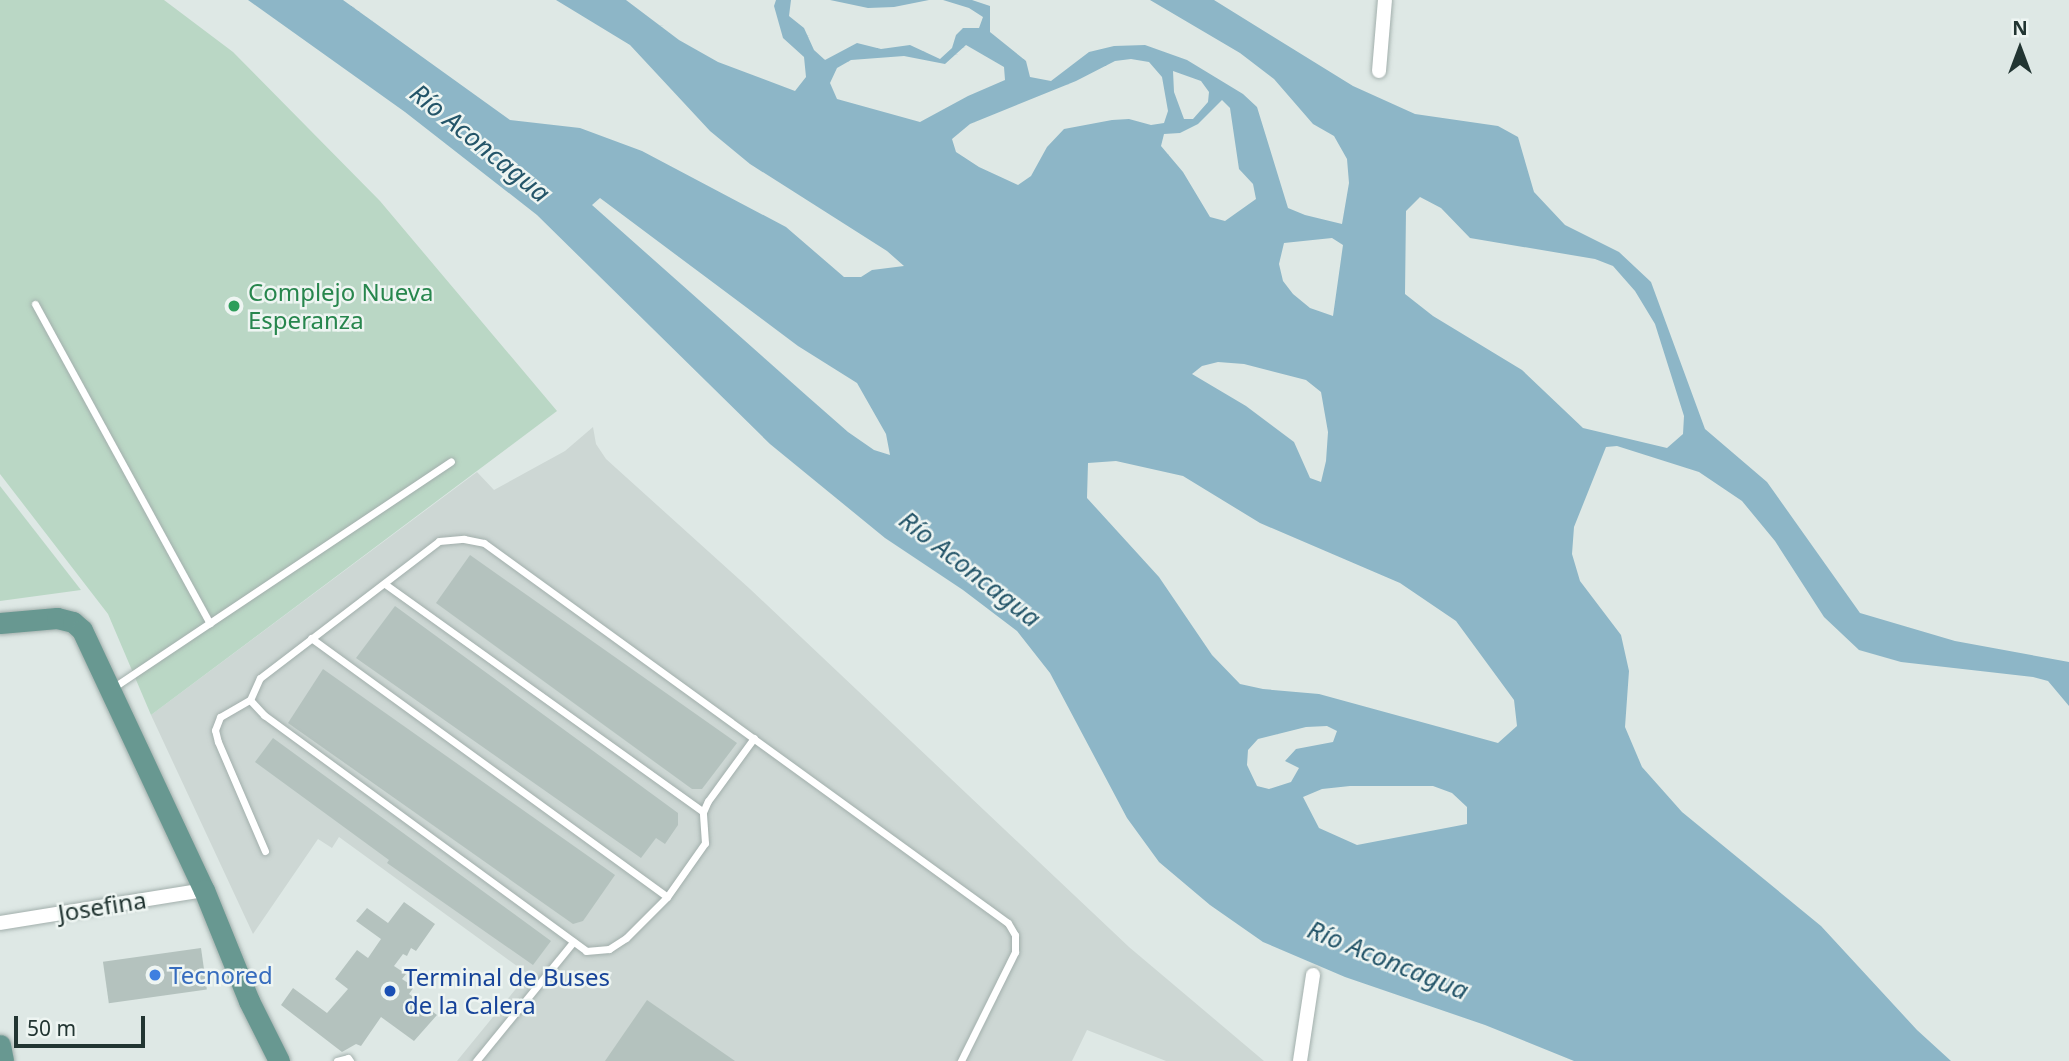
<!DOCTYPE html>
<meta charset="utf-8">
<style>
body{margin:0}
#map{position:relative;width:2069px;height:1061px;overflow:hidden;background:#dee8e5;font-family:"Noto Sans",sans-serif}
div>[style]{position:absolute}
.built>*{inset:0;background:#cdd7d4}
.green>*{inset:0;background:#bad7c5}
.water>*{inset:0;background:#8db6c7}
.building>*{inset:0;background:#b4c2be;transform-origin:0 0}
.roads{filter:drop-shadow(0 0 2px #a2afac) drop-shadow(0 0 2px #a2afac)}
.lane>*{height:7px;margin:-3.5px;padding:0 3.5px;transform-origin:3.5px;border-radius:3.5px;background:#fff}
.street>*{height:14px;margin:-7px;padding:0 7px;transform-origin:7px;border-radius:7px;background:#fff}
.primary>*{height:21px;margin:-10.5px;padding:0 10.5px;transform-origin:10.5px;border-radius:10.5px;background:#689891}
.dots>*{width:19px;height:19px;translate:-50% -50%;box-sizing:border-box;border:4px solid #eef5f2;border-radius:50%}
span{translate:-50% -50%;white-space:nowrap;text-align:center;line-height:1.15;-webkit-text-stroke:5px #eef5f2;paint-order:stroke}
.leisure-label{font-size:24px;color:#27864d}
.left{translate:0 -50%;text-align:left}
.street-label{font-size:24px;color:#223532}
.shop-label{font-size:24px;color:#366cbe}
.transit-label{font-size:24px;color:#164399}
.water-label{font-size:26px;color:#245569;font-style:italic}
.north{position:absolute;left:1985px;top:14px;width:70px;height:70px;-webkit-text-stroke:5px #eef5f2;paint-order:stroke;rotate:0deg;font-size:19px;font-weight:700;line-height:28px;text-align:center;color:#223532}
.north::after{content:'';display:block;margin:auto;width:24px;height:32px;background:#223532;clip-path:polygon(50% 0,100% 100%,50% 72%,0 100%)}
.scale{position:absolute;left:14px;top:1016px;width:131px;height:32px;box-sizing:border-box;border:4px solid #223532;border-top:0;padding-left:9px;font-size:21px;line-height:24px;white-space:nowrap;color:#223532;-webkit-text-stroke:5px #eef5f2;paint-order:stroke}
</style>
<div id="map">
<div class="built">
<div style="clip-path:polygon(593px 427px,596px 444px,606px 459px,750px 589px,1129px 947px,1264px 1061px,1166px 1061px,1087px 1030px,1072px 1061px,457px 1061px,528px 974px,339px 837px,332px 848px,318px 839px,253px 934px,151px 715px,477px 472px,494px 490px,565px 451px)"></div>
</div>
<div class="green">
<div style="clip-path:polygon(0 0,164px 0,233px 52px,380px 201px,557px 411px,151px 715px,108px 614px,0 474px)"></div>
<div style="clip-path:polygon(0 486px,81px 590px,0 601px)"></div>
</div>
<div class="water">
<div style="clip-path:polygon(evenodd,248px 0,343px 0,510px 120px,580px 128px,642px 151px,786px 227px,844px 277px,861px 277px,872px 270px,904px 266px,887px 251px,750px 164px,710px 131px,630px 45px,556px 0,626px 0,679px 40px,718px 62px,795px 91px,806px 77px,804px 57px,783px 38px,774px 6px,776px 0,791px 0,789px 16px,804px 28px,814px 50px,825px 60px,857px 43px,881px 49px,910px 45px,940px 59px,952px 48px,956px 35px,963px 28px,979px 28px,983px 17px,969px 8px,943px 0,972px 0,990px 6px,990px 32px,1026px 61px,1030px 77px,1051px 81px,1089px 52px,1114px 46px,1145px 45px,1187px 60px,1243px 94px,1257px 107px,1288px 208px,1305px 215px,1342px 224px,1349px 183px,1347px 159px,1334px 136px,1313px 124px,1274px 79px,1240px 53px,1150px 0,1214px 0,1353px 86px,1415px 114px,1498px 126px,1518px 137px,1534px 192px,1565px 225px,1619px 252px,1651px 282px,1705px 429px,1767px 482px,1860px 613px,1955px 641px,2069px 662px,2069px 706px,2048px 681px,2033px 677px,1901px 662px,1859px 650px,1824px 617px,1775px 541px,1742px 501px,1699px 472px,1617px 446px,1606px 447px,1574px 527px,1572px 554px,1580px 581px,1621px 635px,1629px 671px,1625px 727px,1642px 767px,1682px 812px,1821px 926px,1917px 1030px,1951px 1061px,1574px 1061px,1485px 1025px,1345px 977px,1263px 942px,1210px 905px,1159px 862px,1127px 818px,1050px 673px,1017px 631px,963px 590px,885px 538px,770px 444px,537px 215px,405px 112px,248px 0,966px 45px,1004px 67px,1005px 80px,968px 96px,920px 122px,837px 99px,830px 83px,837px 68px,851px 60px,904px 56px,945px 64px,966px 45px,248px 0,1131px 59px,1149px 62px,1162px 77px,1168px 111px,1164px 123px,1151px 125px,1129px 119px,1112px 120px,1064px 129px,1047px 147px,1031px 176px,1018px 185px,979px 167px,956px 152px,952px 139px,970px 124px,1076px 81px,1115px 61px,1131px 59px,248px 0,1173px 71px,1201px 81px,1209px 92px,1208px 102px,1193px 119px,1184px 119px,1174px 92px,1173px 71px,248px 0,1222px 100px,1230px 108px,1239px 169px,1253px 184px,1256px 199px,1225px 221px,1210px 217px,1183px 172px,1161px 146px,1164px 134px,1180px 133px,1198px 124px,1222px 100px,248px 0,1420px 197px,1441px 208px,1470px 238px,1595px 259px,1613px 266px,1635px 291px,1655px 324px,1684px 416px,1683px 434px,1667px 448px,1583px 428px,1522px 370px,1433px 316px,1405px 294px,1406px 211px,1420px 197px,248px 0,600px 198px,798px 346px,857px 383px,886px 434px,890px 455px,874px 450px,848px 432px,807px 396px,592px 205px,600px 198px,248px 0,1332px 238px,1343px 245px,1333px 316px,1310px 308px,1293px 294px,1283px 281px,1279px 264px,1284px 243px,1332px 238px,248px 0,1218px 362px,1244px 364px,1306px 380px,1321px 392px,1328px 432px,1326px 461px,1321px 482px,1310px 478px,1294px 442px,1246px 406px,1192px 374px,1202px 366px,1218px 362px,248px 0,1116px 461px,1183px 476px,1260px 523px,1400px 583px,1456px 621px,1514px 700px,1517px 726px,1498px 743px,1319px 694px,1263px 689px,1240px 684px,1212px 655px,1159px 577px,1087px 498px,1088px 463px,1116px 461px,248px 0,1327px 726px,1337px 731px,1333px 742px,1296px 749px,1285px 761px,1299px 768px,1291px 782px,1269px 789px,1257px 786px,1247px 765px,1248px 750px,1258px 739px,1306px 727px,1327px 726px,248px 0,1350px 786px,1433px 786px,1452px 793px,1467px 807px,1467px 824px,1357px 845px,1319px 828px,1303px 797px,1322px 789px,1350px 786px)"></div>
<div style="clip-path:polygon(830px 0,929px 0,894px 7px,868px 8px)"></div>
</div>
<div class="building">
<div style="clip-path:polygon(470px 555px,737px 743px,702px 789px,692px 789px,436px 603px)"></div>
<div style="clip-path:polygon(395px 606px,678px 813px,678px 825px,665px 844px,656px 838px,641px 858px,356px 658px)"></div>
<div style="clip-path:polygon(323px 669px,615px 875px,583px 921px,573px 924px,288px 723px)"></div>
<div style="clip-path:polygon(273px 738px,551px 941px,533px 965px,387px 863px,389px 860px,255px 762px)"></div>
<div style="clip-path:polygon(404px 902px,435px 924px,416px 951px,411px 948px,407px 956px,403px 954px,394px 966px,406px 974px,402px 979px,414px 987px,409px 994px,437px 1015px,414px 1041px,381px 1017px,361px 1046px,356px 1044px,342px 1052px,281px 1005px,293px 988px,327px 1013px,348px 989px,335px 979px,357px 950px,368px 958px,381px 939px,356px 921px,367px 908px,388px 923px)"></div>
<div style="left:201px;top:948px;width:42px;height:99px;rotate:82deg"></div>
<div style="clip-path:polygon(647px 1000px,735px 1061px,605px 1061px)"></div>
</div>
<div class="roads">
<div class="lane">
<div style="left:35px;top:304px;width:364px;rotate:61.3deg"></div>
<div style="left:385px;top:584px;width:391px;rotate:35.6deg"></div>
<div style="left:311px;top:638px;width:440px;rotate:36deg"></div>
<div style="left:111px;top:689px;width:409px;rotate:-33.8deg"></div>
<div style="left:250px;top:700px;width:21px;rotate:47deg"></div>
<div style="left:264px;top:715px;width:399px;rotate:36.2deg"></div>
<div style="left:586px;top:951px;width:23px;rotate:-5deg"></div>
<div style="left:609px;top:949px;width:20px;rotate:-33deg"></div>
<div style="left:626px;top:938px;width:58px;rotate:-45deg"></div>
<div style="left:667px;top:897px;width:66px;rotate:-54.9deg"></div>
<div style="left:705px;top:843px;width:31px;rotate:-94deg"></div>
<div style="left:703px;top:812px;width:12px;rotate:-66deg"></div>
<div style="left:708px;top:801px;width:78px;rotate:-53.9deg"></div>
<div style="left:265px;top:851px;width:119px;rotate:-113.3deg"></div>
<div style="left:218px;top:742px;width:12px;rotate:-104deg"></div>
<div style="left:215px;top:730px;width:14px;rotate:-69deg"></div>
<div style="left:220px;top:717px;width:34px;rotate:-30deg"></div>
<div style="left:250px;top:700px;width:24px;rotate:-66deg"></div>
<div style="left:260px;top:678px;width:225px;rotate:-37.4deg"></div>
<div style="left:439px;top:541px;width:25px;rotate:-5deg"></div>
<div style="left:464px;top:539px;width:20px;rotate:11deg"></div>
<div style="left:484px;top:543px;width:647px;rotate:35.95deg"></div>
<div style="left:1008px;top:923px;width:14px;rotate:60deg"></div>
<div style="left:1015px;top:935px;width:17px;rotate:90deg"></div>
<div style="left:1015px;top:952px;width:122px;rotate:116.4deg"></div>
<div style="left:337px;top:1061px;width:11px;rotate:-15deg"></div>
<div style="left:348px;top:1058px;width:4px;rotate:56deg"></div>
<div style="left:476px;top:1061px;width:154px;rotate:-50.8deg"></div>
</div>
<div class="street">
<div style="left:1379px;top:71px;width:71px;rotate:-85.2deg"></div>
<div style="left:0;top:923px;width:207px;rotate:-9.2deg"></div>
<div style="left:1300px;top:1061px;width:87px;rotate:-81.4deg"></div>
</div>
<div class="primary">
<div style="left:0;top:623px;width:57px;rotate:-5deg"></div>
<div style="left:57px;top:618px;width:16px;rotate:14deg"></div>
<div style="left:73px;top:622px;width:12px;rotate:42deg"></div>
<div style="left:82px;top:630px;width:287px;rotate:64.9deg"></div>
<div style="left:204px;top:890px;width:120px;rotate:67.9deg"></div>
<div style="left:249px;top:1001px;width:67px;rotate:63.4deg"></div>
<div style="left:0;top:1045px;width:16px;rotate:79deg"></div>
</div>
</div>
<div class="dots">
<div style="left:234px;top:306px;background:#2e9e5b"></div>
<div style="left:155px;top:975px;background:#3f7fe0"></div>
<div style="left:390px;top:991px;background:#1a4fb4"></div>
</div>
<div class="leisure-label">
<span class="left" style="left:248px;top:306px">Complejo Nueva<br>Esperanza</span>
</div>
<div class="street-label">
<span style="left:102px;top:906px;rotate:-9deg">Josefina</span>
</div>
<div class="shop-label">
<span class="left" style="left:169px;top:975px">Tecnored</span>
</div>
<div class="transit-label">
<span class="left" style="left:404px;top:991px">Terminal de Buses<br>de la Calera</span>
</div>
<div class="water-label">
<span style="left:480px;top:143px;rotate:39deg">Río Aconcagua</span>
<span style="left:970px;top:569px;rotate:38deg">Río Aconcagua</span>
<span style="left:1388px;top:960px;rotate:22deg">Río Aconcagua</span>
</div>
<div class="north">N</div>
<div class="scale">50 m</div>
</div>
